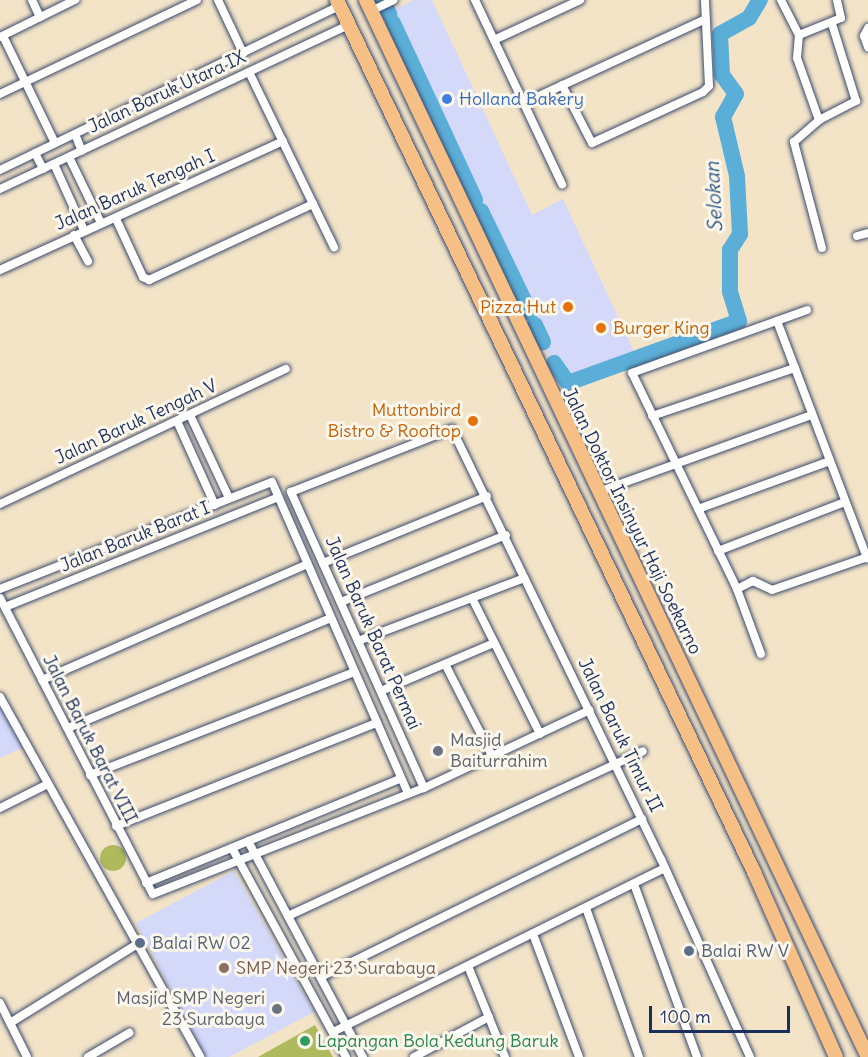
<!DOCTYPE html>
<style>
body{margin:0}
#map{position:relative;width:868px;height:1057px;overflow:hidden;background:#f3e4c8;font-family:Delius,sans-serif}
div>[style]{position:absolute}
.built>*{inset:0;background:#d4d8f9}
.green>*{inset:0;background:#adbb5d}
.round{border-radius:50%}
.river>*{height:16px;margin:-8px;padding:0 8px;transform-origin:8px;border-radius:8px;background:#5baed7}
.roads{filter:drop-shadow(0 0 2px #3b4a6e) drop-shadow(0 0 2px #3b4a6e)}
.minor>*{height:8px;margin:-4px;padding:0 4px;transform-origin:4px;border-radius:4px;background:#fff}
.primary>*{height:14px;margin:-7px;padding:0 7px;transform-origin:7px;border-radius:7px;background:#f5bf86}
.dots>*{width:16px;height:16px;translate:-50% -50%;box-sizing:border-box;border:3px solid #fbf7ec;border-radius:50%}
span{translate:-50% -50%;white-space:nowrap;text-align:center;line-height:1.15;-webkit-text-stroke:6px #fbf7ec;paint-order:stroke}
.street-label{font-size:18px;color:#1b2f5e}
.shop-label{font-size:18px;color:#366cbe}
.left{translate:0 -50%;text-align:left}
.food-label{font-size:18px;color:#c56008}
.right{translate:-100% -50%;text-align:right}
.worship-label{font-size:18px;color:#5b616d}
.service-label{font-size:18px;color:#4e5e75}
.education-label{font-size:18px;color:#785e54}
.leisure-label{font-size:18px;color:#27864d}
.water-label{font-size:20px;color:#315b88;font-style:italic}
.scale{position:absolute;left:649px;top:1006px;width:141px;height:27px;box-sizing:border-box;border:3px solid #1b2f5e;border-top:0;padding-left:8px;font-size:18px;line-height:21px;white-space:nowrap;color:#1b2f5e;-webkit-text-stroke:4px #fbf7ec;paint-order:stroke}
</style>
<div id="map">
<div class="built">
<div style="clip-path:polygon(414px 0,432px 0,532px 215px,563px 199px,638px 360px,563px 387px,385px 14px)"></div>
<div style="clip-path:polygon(0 703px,24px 747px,0 758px)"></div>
<div style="clip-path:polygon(234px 871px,314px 1012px,229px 1057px,206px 1057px,136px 923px)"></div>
</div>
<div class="green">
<div class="round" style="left:100px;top:845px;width:26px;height:26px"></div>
<div style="clip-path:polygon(315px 1025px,333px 1057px,258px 1057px)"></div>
</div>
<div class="river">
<div style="left:382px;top:0;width:16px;rotate:63deg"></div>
<div style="left:393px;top:23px;width:195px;rotate:65.1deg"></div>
<div style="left:481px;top:211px;width:113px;rotate:64.3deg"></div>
<div style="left:535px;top:325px;width:19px;rotate:65deg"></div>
<div style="left:554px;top:363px;width:24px;rotate:55deg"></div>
<div style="left:568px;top:383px;width:182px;rotate:-19.9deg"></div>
<div style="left:739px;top:321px;width:30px;rotate:-107deg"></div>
<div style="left:730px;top:292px;width:42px;rotate:-90deg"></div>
<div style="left:730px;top:250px;width:19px;rotate:-58deg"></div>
<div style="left:740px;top:234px;width:58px;rotate:-93deg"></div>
<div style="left:737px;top:176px;width:61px;rotate:-103.3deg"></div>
<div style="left:723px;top:117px;width:26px;rotate:-61deg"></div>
<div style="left:736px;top:94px;width:24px;rotate:-126deg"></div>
<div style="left:722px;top:75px;width:41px;rotate:-92.8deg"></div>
<div style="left:720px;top:34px;width:33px;rotate:-29deg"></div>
<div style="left:749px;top:18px;width:21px;rotate:-59deg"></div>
</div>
<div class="roads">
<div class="minor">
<div style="left:32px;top:0;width:19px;rotate:65deg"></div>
<div style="left:218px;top:0;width:59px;rotate:64.7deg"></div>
<div style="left:475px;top:0;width:204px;rotate:64.7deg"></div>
<div style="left:781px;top:0;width:39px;rotate:63deg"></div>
<div style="left:799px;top:35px;width:45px;rotate:-22deg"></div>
<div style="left:841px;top:18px;width:18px;rotate:-103deg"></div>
<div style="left:371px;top:11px;width:25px;rotate:-26deg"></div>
<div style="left:868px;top:28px;width:9px;rotate:117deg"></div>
<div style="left:864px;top:36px;width:12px;rotate:70deg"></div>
<div style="left:799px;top:35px;width:23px;rotate:95deg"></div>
<div style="left:797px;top:58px;width:66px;rotate:70.5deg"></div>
<div style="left:3px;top:36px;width:119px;rotate:64.1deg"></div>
<div style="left:0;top:37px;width:84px;rotate:-26.3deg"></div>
<div style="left:494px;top:40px;width:95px;rotate:-24.9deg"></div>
<div style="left:249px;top:72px;width:195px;rotate:64.1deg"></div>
<div style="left:562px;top:85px;width:65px;rotate:62.7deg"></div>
<div style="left:592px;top:143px;width:122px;rotate:-24.7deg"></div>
<div style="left:703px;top:92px;width:8px;rotate:-45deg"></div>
<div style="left:709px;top:86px;width:86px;rotate:-92.7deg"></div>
<div style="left:0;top:94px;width:218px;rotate:-25.5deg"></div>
<div style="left:524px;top:103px;width:200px;rotate:-24.8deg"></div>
<div style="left:75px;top:134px;width:18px;rotate:68deg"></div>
<div style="left:35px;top:153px;width:18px;rotate:63deg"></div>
<div style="left:69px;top:157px;width:73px;rotate:64.1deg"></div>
<div style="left:54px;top:164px;width:72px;rotate:65.6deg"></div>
<div style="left:0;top:170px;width:377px;rotate:-25.8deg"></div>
<div style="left:0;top:189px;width:386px;rotate:-25.2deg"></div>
<div style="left:117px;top:221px;width:62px;rotate:65.1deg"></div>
<div style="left:143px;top:277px;width:7px;rotate:27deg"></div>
<div style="left:149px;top:280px;width:181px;rotate:-24.9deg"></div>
<div style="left:74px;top:235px;width:30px;rotate:62deg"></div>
<div style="left:857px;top:236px;width:11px;rotate:-15deg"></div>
<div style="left:822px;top:248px;width:110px;rotate:-104.8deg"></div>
<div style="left:794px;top:142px;width:33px;rotate:-41deg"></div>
<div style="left:819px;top:120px;width:42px;rotate:-27.2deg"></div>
<div style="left:856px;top:101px;width:81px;rotate:-107.3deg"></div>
<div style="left:0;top:270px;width:311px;rotate:-24.5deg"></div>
<div style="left:777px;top:321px;width:254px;rotate:69.2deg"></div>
<div style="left:190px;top:415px;width:92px;rotate:64.8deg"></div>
<div style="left:652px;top:416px;width:151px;rotate:-18.6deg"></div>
<div style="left:177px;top:421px;width:92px;rotate:65.7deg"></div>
<div style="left:598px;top:492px;width:227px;rotate:-19.8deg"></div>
<div style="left:0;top:504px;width:316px;rotate:-25.3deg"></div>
<div style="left:698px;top:509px;width:140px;rotate:-20deg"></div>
<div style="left:718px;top:551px;width:136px;rotate:-21.1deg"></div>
<div style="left:323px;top:563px;width:177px;rotate:-22.2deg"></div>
<div style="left:0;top:589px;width:292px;rotate:-21.5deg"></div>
<div style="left:272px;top:482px;width:340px;rotate:66.4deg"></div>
<div style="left:737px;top:589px;width:18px;rotate:-27deg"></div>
<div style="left:753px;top:581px;width:21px;rotate:25deg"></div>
<div style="left:772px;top:590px;width:102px;rotate:-19deg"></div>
<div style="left:0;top:598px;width:333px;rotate:62.7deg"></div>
<div style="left:153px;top:894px;width:291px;rotate:-21.4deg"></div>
<div style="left:424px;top:788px;width:183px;rotate:-25.2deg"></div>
<div style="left:472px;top:598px;width:152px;rotate:63.4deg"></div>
<div style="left:341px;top:602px;width:178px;rotate:-22.1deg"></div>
<div style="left:5px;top:607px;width:294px;rotate:-21.9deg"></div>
<div style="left:358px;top:641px;width:178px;rotate:-20.7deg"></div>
<div style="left:761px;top:654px;width:69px;rotate:-110.3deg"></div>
<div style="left:737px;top:589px;width:240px;rotate:-115.9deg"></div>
<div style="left:632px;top:373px;width:186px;rotate:-19.8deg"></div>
<div style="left:445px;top:664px;width:103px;rotate:62.9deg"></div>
<div style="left:42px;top:680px;width:289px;rotate:-23.6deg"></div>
<div style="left:381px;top:691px;width:123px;rotate:-23deg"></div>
<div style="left:0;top:697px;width:412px;rotate:60.9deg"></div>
<div style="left:68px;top:728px;width:285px;rotate:-22.7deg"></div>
<div style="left:90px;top:775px;width:283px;rotate:-21.3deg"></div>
<div style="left:424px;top:788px;width:325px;rotate:-114.2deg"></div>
<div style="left:291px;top:492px;width:173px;rotate:-21.4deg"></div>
<div style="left:452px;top:429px;width:478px;rotate:64.1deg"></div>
<div style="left:661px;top:859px;width:217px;rotate:65.8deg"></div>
<div style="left:0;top:808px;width:51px;rotate:-26.6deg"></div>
<div style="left:116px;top:826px;width:280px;rotate:-21.6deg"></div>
<div style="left:248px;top:841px;width:245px;rotate:62deg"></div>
<div style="left:232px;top:848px;width:238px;rotate:61.4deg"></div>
<div style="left:146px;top:883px;width:274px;rotate:-22.3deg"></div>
<div style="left:634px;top:884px;width:184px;rotate:70deg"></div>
<div style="left:586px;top:908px;width:158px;rotate:70.4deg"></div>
<div style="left:288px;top:916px;width:391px;rotate:-24.9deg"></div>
<div style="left:533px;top:934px;width:131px;rotate:69.5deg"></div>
<div style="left:468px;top:966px;width:98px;rotate:67.9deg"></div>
<div style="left:321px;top:977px;width:358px;rotate:-26.2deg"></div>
<div style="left:0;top:1003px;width:60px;rotate:63.4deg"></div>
<div style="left:10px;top:1023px;width:148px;rotate:-31.8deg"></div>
<div style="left:333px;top:1032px;width:370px;rotate:-26.3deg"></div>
<div style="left:88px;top:1057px;width:48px;rotate:-30.3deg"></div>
<div style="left:414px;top:1057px;width:85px;rotate:-28.1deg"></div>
</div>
<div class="primary">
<div style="left:337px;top:0;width:967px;rotate:64.44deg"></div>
<div style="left:754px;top:872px;width:202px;rotate:66.1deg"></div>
<div style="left:366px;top:0;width:1170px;rotate:64.6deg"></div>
</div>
</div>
<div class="dots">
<div style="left:447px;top:99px;background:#3f7fe0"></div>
<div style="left:568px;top:307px;background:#e8710a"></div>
<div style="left:601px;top:328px;background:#e8710a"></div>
<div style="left:473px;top:421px;background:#e8710a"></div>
<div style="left:438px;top:751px;background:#6b7280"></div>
<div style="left:140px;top:943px;background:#5c6f8a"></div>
<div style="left:689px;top:951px;background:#5c6f8a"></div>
<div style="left:224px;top:968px;background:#8d6e63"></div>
<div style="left:277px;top:1009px;background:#6b7280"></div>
<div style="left:305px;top:1041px;background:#2e9e5b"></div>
</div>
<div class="street-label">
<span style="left:167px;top:92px;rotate:-25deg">Jalan Baruk Utara IX</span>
<span style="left:135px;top:190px;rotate:-24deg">Jalan Baruk Tengah I</span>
<span style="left:136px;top:422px;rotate:-25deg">Jalan Baruk Tengah V</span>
<span style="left:632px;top:521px;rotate:64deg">Jalan Doktor Insinyur Haji Soekarno</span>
<span style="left:135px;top:537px;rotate:-22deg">Jalan Baruk Barat I</span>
<span style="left:373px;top:633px;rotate:66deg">Jalan Baruk Barat Permai</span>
<span style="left:620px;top:735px;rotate:64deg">Jalan Baruk Timur II</span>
<span style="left:90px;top:739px;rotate:63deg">Jalan Baruk Barat VIII</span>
</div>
<div class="shop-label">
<span class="left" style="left:459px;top:99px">Holland Bakery</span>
</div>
<div class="food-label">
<span class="right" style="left:556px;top:307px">Pizza Hut</span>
<span class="left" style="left:613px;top:328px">Burger King</span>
<span class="right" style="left:461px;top:421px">Muttonbird<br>Bistro &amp; Rooftop</span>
</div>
<div class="worship-label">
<span class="left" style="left:450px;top:751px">Masjid<br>Baiturrahim</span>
<span class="right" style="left:265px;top:1009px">Masjid SMP Negeri<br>23 Surabaya</span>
</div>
<div class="service-label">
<span class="left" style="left:152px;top:943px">Balai RW 02</span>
<span class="left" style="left:701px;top:951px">Balai RW V</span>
</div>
<div class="education-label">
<span class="left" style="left:236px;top:968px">SMP Negeri 23 Surabaya</span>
</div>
<div class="leisure-label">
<span class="left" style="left:317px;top:1041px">Lapangan Bola Kedung Baruk</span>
</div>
<div class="water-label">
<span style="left:713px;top:197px;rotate:-93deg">Selokan</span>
</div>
<div class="scale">100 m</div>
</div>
